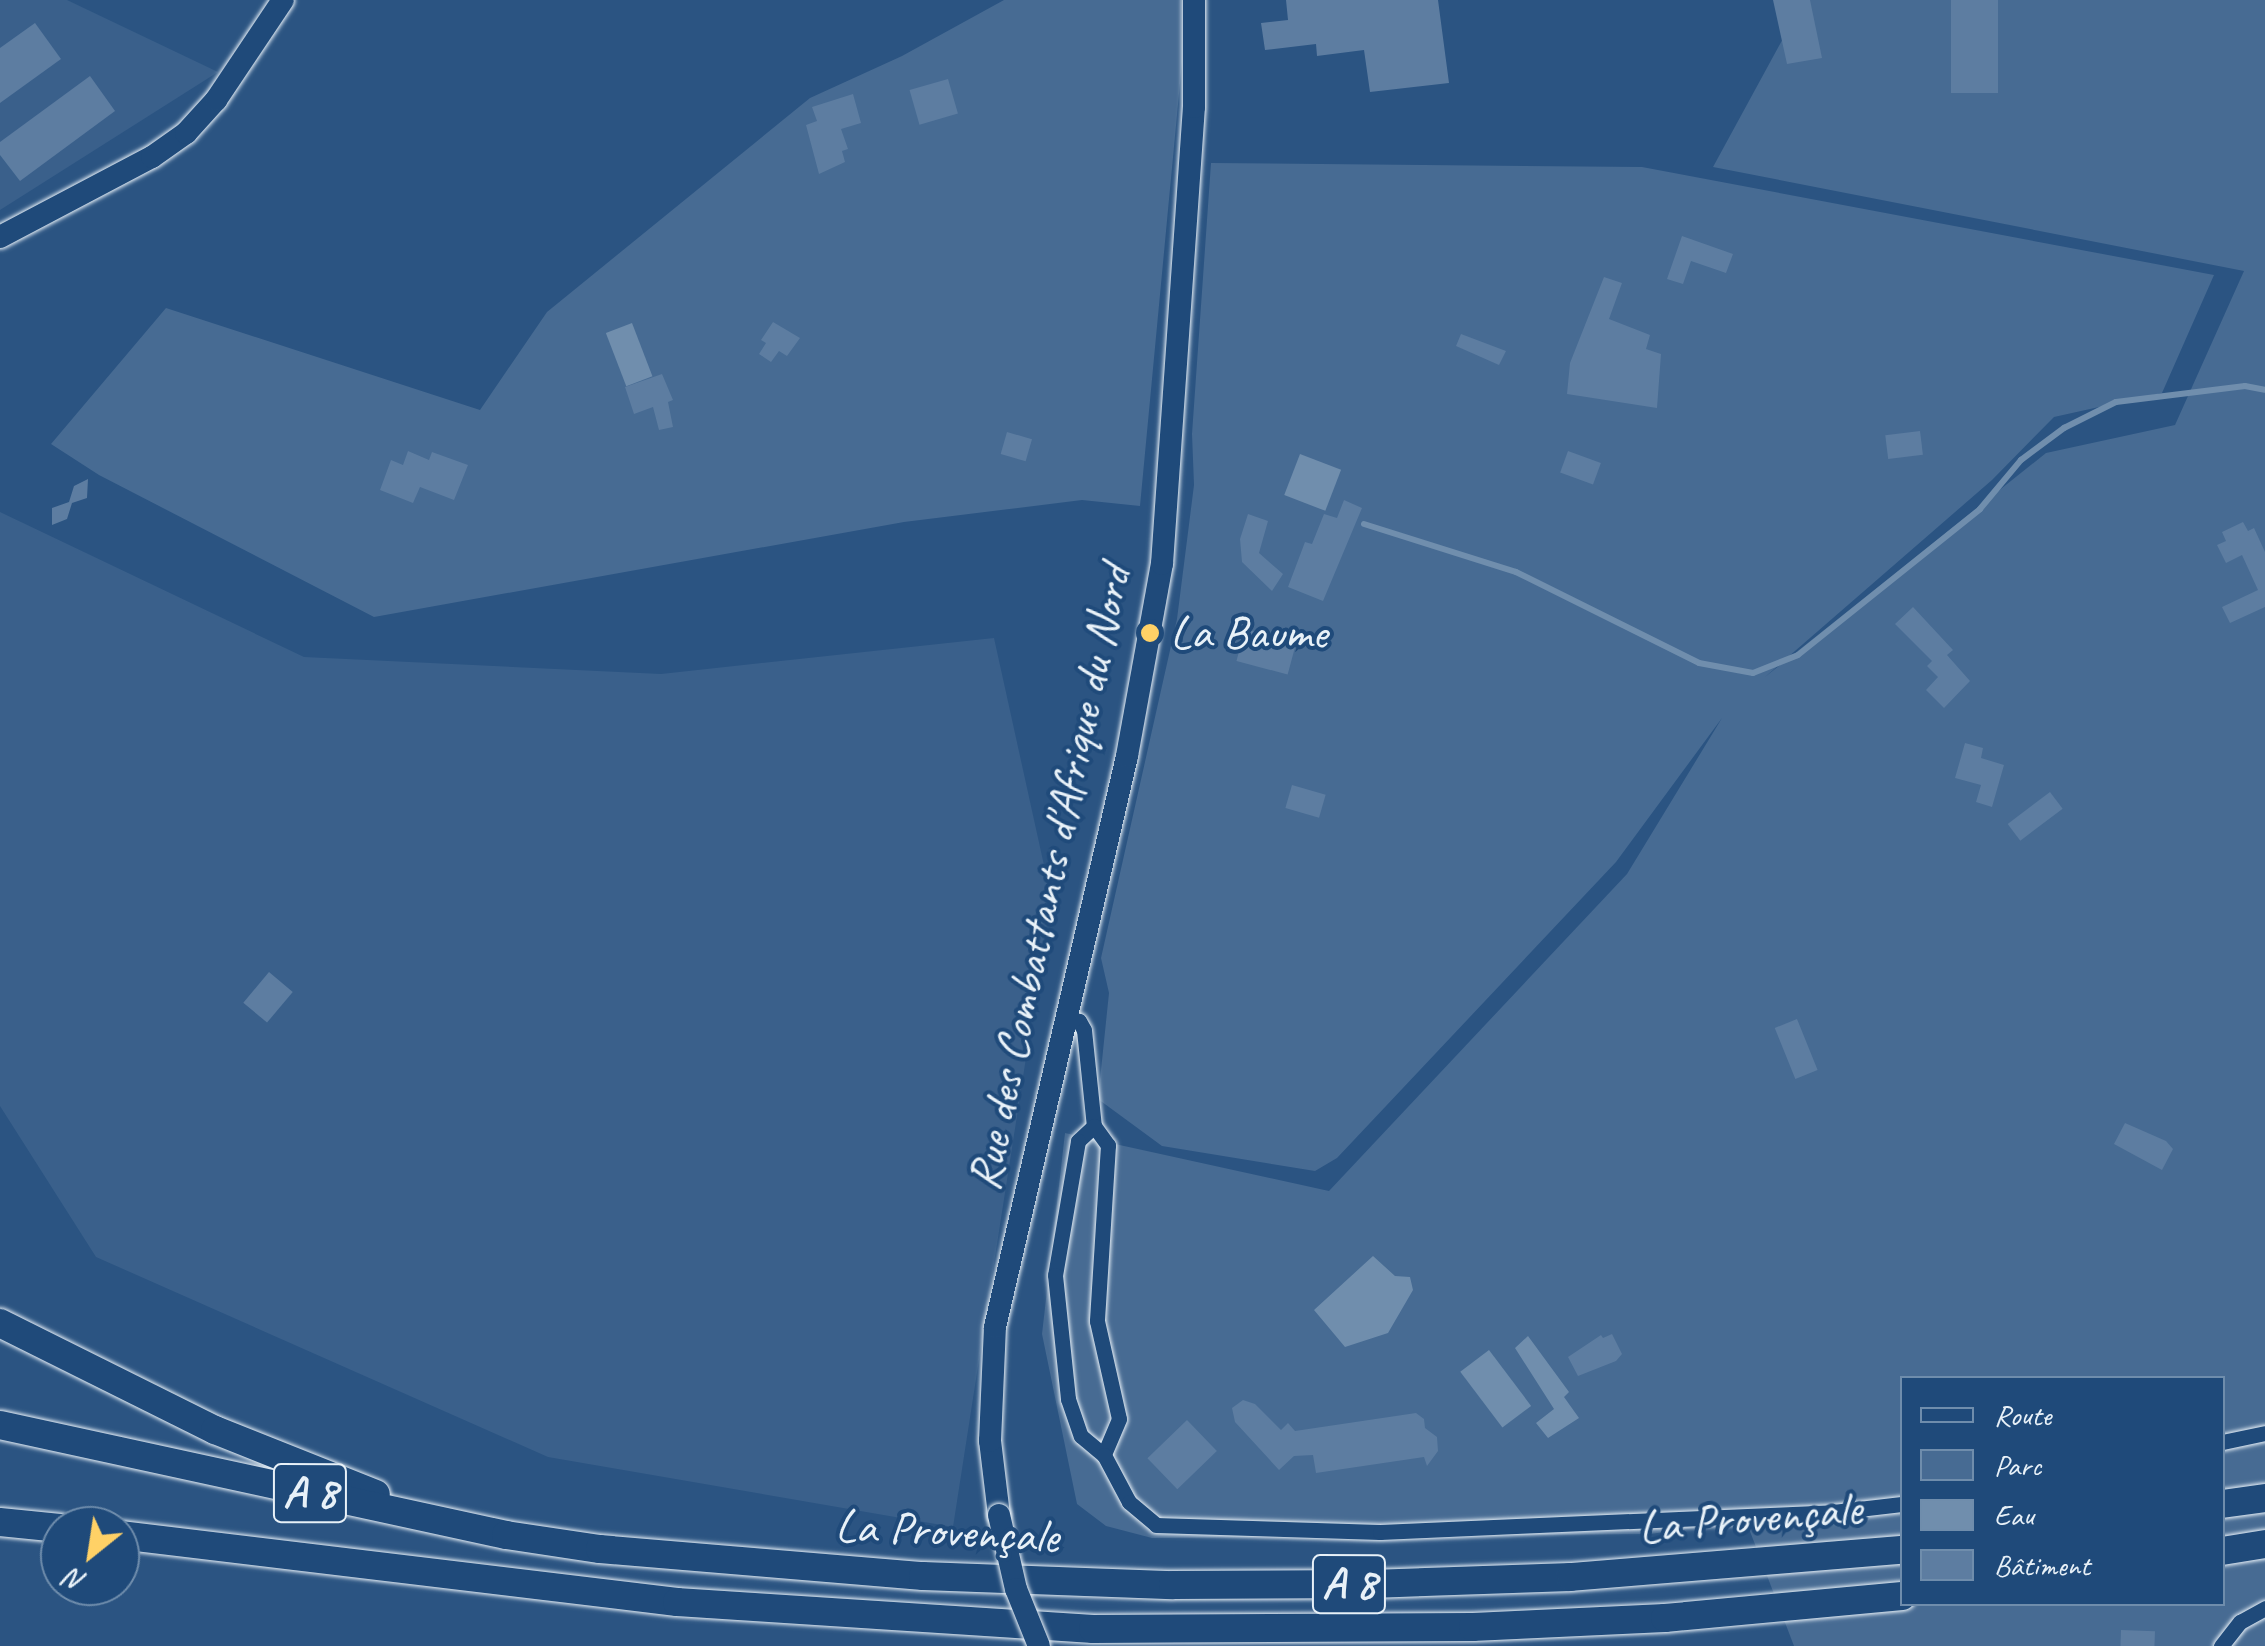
<!DOCTYPE html>
<meta charset="utf-8">
<style>
body{margin:0}
#map{position:relative;width:2265px;height:1646px;overflow:hidden;background:#2b5482;font-family:Caveat,sans-serif}
div>[style]{position:absolute}
.built>*{inset:0;background:#3a608b}
.green>*{inset:0;background:#476b93}
.water>*{inset:0;background:#708ead;transform-origin:0 0}
.stream>*{height:6px;margin:-3px;padding:0 3px;transform-origin:3px;border-radius:3px;background:#708ead}
.building>*{inset:0;background:#5d7da1;transform-origin:0 0}
.roads{filter:drop-shadow(0 0 2px #e8f1f8) drop-shadow(0 0 2px #e8f1f8)}
.street>*{height:15px;margin:-7.5px;padding:0 7.5px;transform-origin:7.5px;border-radius:7.5px;background:#1f4a7a}
.secondary>*{height:22px;margin:-11px;padding:0 11px;transform-origin:11px;border-radius:11px;background:#1f4a7a}
.highway>*{height:28px;margin:-14px;padding:0 14px;transform-origin:14px;border-radius:14px;background:#1f4a7a}
.bridges{filter:drop-shadow(0 0 2px #e8f1f8) drop-shadow(0 0 2px #e8f1f8)}
.secondary-bridge>*{height:22px;margin:-11px;padding:0 11px;transform-origin:11px;border-radius:11px;background:#1f4a7a}
.dots>*{width:28px;height:28px;translate:-50% -50%;box-sizing:border-box;border:5px solid #1f4a7a;border-radius:50%}
span{translate:-50% -50%;white-space:nowrap;text-align:center;line-height:1.15;-webkit-text-stroke:8px #1f4a7a;paint-order:stroke}
.shield-label span{padding:2px 8px;background:#1f4a7a;border:2px solid;border-radius:8px;-webkit-text-stroke-width:0}
.shield-label{font-size:45px;color:#e8f1f8;font-weight:700}
.poi-label{font-size:48px;color:#e8f1f8}
.left{translate:0 -50%;text-align:left}
.street-label{font-size:48px;color:#e8f1f8}
.legend{position:absolute;left:1900px;top:1376px;width:325px;height:230px;box-sizing:border-box;background:#1f4a7a;border:2px solid #6f8dac;margin:0;padding:12px 18px;list-style:none;font-size:30px;color:#e8f1f8}
.legend li{display:flex;align-items:center;gap:20px;height:50px}
.legend b{width:50px;border:2px solid #6f8dac}
.north{position:absolute;left:40px;top:1506px;width:100px;height:100px;box-sizing:border-box;background:#1f4a7a;border:2px solid #6f8dac;border-radius:50%;rotate:210deg;font-size:28px;font-weight:700;line-height:40px;text-align:center;color:#e8f1f8}
.north::after{content:'';display:block;margin:auto;width:35px;height:45px;background:#ffd166;clip-path:polygon(50% 0,100% 100%,50% 72%,0 100%)}
</style>
<div id="map">
<div class="built">
<div style="clip-path:polygon(0 0,67px 0,218px 72px,0 210px)"></div>
<div style="clip-path:polygon(0 512px,304px 657px,661px 674px,994px 638px,1051px 897px,953px 1527px,548px 1457px,96px 1257px,0 1106px)"></div>
</div>
<div class="green">
<div style="clip-path:polygon(1004px 0,1181px 0,1182px 62px,1140px 506px,1082px 500px,904px 522px,374px 617px,99px 475px,51px 444px,166px 308px,480px 410px,547px 312px,810px 98px,902px 56px)"></div>
<div style="clip-path:polygon(evenodd,1804px 0,2265px 0,2265px 1646px,1794px 1646px,1746px 1521px,1650px 1534px,1152px 1538px,1106px 1526px,1077px 1504px,1042px 1334px,1065px 1133px,1329px 1191px,1627px 874px,1722px 718px,1616px 862px,1337px 1158px,1315px 1171px,1162px 1146px,1098px 1099px,1109px 993px,1101px 958px,1177px 619px,1194px 485px,1192px 434px,1211px 163px,1642px 167px,2214px 275px,2162px 393px,2054px 417px,1992px 480px,1765px 677px,2046px 453px,2175px 425px,2244px 271px,1713px 167px,1804px 0,1902px 1378px,2222px 1378px,2222px 1604px,1902px 1604px,1902px 1378px)"></div>
</div>
<div class="water">
<div style="left:632px;top:323px;width:57px;height:28px;rotate:69deg"></div>
<div style="left:1300px;top:454px;width:44px;height:44px;rotate:21deg"></div>
<div style="clip-path:polygon(1373px 1256px,1395px 1276px,1410px 1277px,1413px 1290px,1388px 1333px,1345px 1347px,1314px 1310px)"></div>
<div style="clip-path:polygon(1528px 1336px,1569px 1392px,1564px 1397px,1579px 1418px,1548px 1438px,1536px 1423px,1554px 1409px,1515px 1348px)"></div>
<div style="left:1489px;top:1350px;width:70px;height:36px;rotate:53deg"></div>
</div>
<div class="stream">
<div style="left:1364px;top:524px;width:159px;rotate:17.5deg"></div>
<div style="left:1516px;top:572px;width:204px;rotate:26.4deg"></div>
<div style="left:1699px;top:663px;width:55px;rotate:10.5deg"></div>
<div style="left:1753px;top:673px;width:48px;rotate:-21.8deg"></div>
<div style="left:1798px;top:655px;width:233px;rotate:-38.7deg"></div>
<div style="left:1980px;top:509px;width:64px;rotate:-50.1deg"></div>
<div style="left:2021px;top:460px;width:54px;rotate:-36.7deg"></div>
<div style="left:2064px;top:428px;width:58px;rotate:-26.6deg"></div>
<div style="left:2116px;top:402px;width:130px;rotate:-7.1deg"></div>
<div style="left:2245px;top:386px;width:20px;rotate:11deg"></div>
</div>
<div class="building">
<div style="clip-path:polygon(1286px 0,1438px 0,1449px 83px,1370px 92px,1364px 50px,1317px 56px,1316px 44px,1265px 50px,1261px 23px,1288px 20px)"></div>
<div style="clip-path:polygon(1773px 0,1810px 0,1822px 58px,1787px 64px)"></div>
<div style="left:1951px;top:0;width:47px;height:93px"></div>
<div style="clip-path:polygon(35px 23px,61px 59px,0 103px,0 48px)"></div>
<div style="clip-path:polygon(90px 76px,115px 111px,20px 181px,0 155px,0 142px)"></div>
<div style="left:948px;top:79px;width:36px;height:40px;rotate:74deg"></div>
<div style="clip-path:polygon(853px 94px,861px 123px,841px 129px,848px 149px,842px 151px,845px 162px,819px 174px,806px 125px,817px 121px,812px 107px)"></div>
<div style="clip-path:polygon(1682px 236px,1733px 254px,1726px 273px,1691px 261px,1683px 284px,1667px 279px)"></div>
<div style="clip-path:polygon(1604px 277px,1622px 283px,1609px 319px,1650px 335px,1646px 349px,1661px 354px,1657px 408px,1567px 394px,1570px 363px)"></div>
<div style="clip-path:polygon(773px 322px,800px 338px,787px 356px,779px 351px,771px 362px,759px 354px,766px 343px,761px 340px)"></div>
<div style="clip-path:polygon(1461px 334px,1506px 351px,1499px 365px,1456px 346px)"></div>
<div style="clip-path:polygon(662px 374px,673px 400px,668px 402px,673px 427px,659px 430px,653px 407px,634px 414px,625px 387px)"></div>
<div style="left:1920px;top:431px;width:24px;height:35px;rotate:83deg"></div>
<div style="left:1007px;top:432px;width:26px;height:23px;rotate:16deg"></div>
<div style="clip-path:polygon(408px 451px,429px 460px,432px 452px,468px 465px,454px 500px,420px 487px,413px 503px,380px 490px,391px 460px,403px 465px)"></div>
<div style="left:1568px;top:451px;width:35px;height:23px;rotate:20deg"></div>
<div style="clip-path:polygon(88px 479px,87px 498px,72px 503px,67px 519px,52px 525px,52px 508px,69px 502px,74px 486px)"></div>
<div style="clip-path:polygon(1344px 500px,1362px 508px,1323px 601px,1288px 587px,1305px 542px,1312px 544px,1324px 514px,1337px 518px)"></div>
<div style="clip-path:polygon(1248px 514px,1268px 521px,1259px 553px,1283px 574px,1272px 591px,1242px 562px,1240px 539px)"></div>
<div style="clip-path:polygon(2243px 522px,2248px 531px,2254px 528px,2265px 552px,2265px 607px,2230px 623px,2222px 607px,2258px 590px,2242px 555px,2226px 563px,2217px 545px,2226px 541px,2222px 532px)"></div>
<div style="clip-path:polygon(1913px 607px,1953px 650px,1947px 655px,1970px 681px,1944px 708px,1926px 690px,1938px 677px,1927px 666px,1932px 661px,1895px 624px)"></div>
<div style="left:1245px;top:629px;width:53px;height:33px;rotate:15deg"></div>
<div style="clip-path:polygon(1965px 743px,1983px 748px,1981px 758px,2004px 765px,1992px 807px,1976px 802px,1981px 785px,1955px 778px)"></div>
<div style="left:1292px;top:785px;width:35px;height:24px;rotate:16deg"></div>
<div style="left:2050px;top:792px;width:21px;height:53px;rotate:53deg"></div>
<div style="left:269px;top:972px;width:31px;height:40px;rotate:40deg"></div>
<div style="left:1797px;top:1019px;width:55px;height:24px;rotate:68deg"></div>
<div style="clip-path:polygon(2125px 1123px,2166px 1141px,2173px 1149px,2162px 1170px,2114px 1144px)"></div>
<div style="clip-path:polygon(1612px 1334px,1622px 1354px,1616px 1361px,1578px 1376px,1568px 1357px,1601px 1335px,1603px 1338px)"></div>
<div style="clip-path:polygon(1243px 1400px,1255px 1404px,1281px 1430px,1288px 1423px,1295px 1431px,1416px 1413px,1424px 1419px,1425px 1428px,1437px 1437px,1438px 1451px,1427px 1466px,1424px 1457px,1316px 1473px,1313px 1455px,1294px 1456px,1279px 1470px,1235px 1422px,1232px 1408px)"></div>
<div style="left:1187px;top:1420px;width:43px;height:55px;rotate:46deg"></div>
<div style="left:2121px;top:1630px;width:34px;height:16px;rotate:2deg"></div>
</div>
<div class="roads">
<div class="street">
<div style="left:1064px;top:1018px;width:15px;rotate:11deg"></div>
<div style="left:1079px;top:1021px;width:10px;rotate:61deg"></div>
<div style="left:1084px;top:1030px;width:97px;rotate:84.1deg"></div>
<div style="left:1094px;top:1126px;width:24px;rotate:54deg"></div>
<div style="left:1108px;top:1145px;width:176px;rotate:93.6deg"></div>
<div style="left:1097px;top:1321px;width:100px;rotate:77.3deg"></div>
<div style="left:1119px;top:1419px;width:39px;rotate:113deg"></div>
<div style="left:1094px;top:1126px;width:22px;rotate:137deg"></div>
<div style="left:1078px;top:1141px;width:136px;rotate:99.7deg"></div>
<div style="left:1055px;top:1275px;width:125px;rotate:84deg"></div>
<div style="left:1068px;top:1399px;width:39px;rotate:71deg"></div>
<div style="left:1081px;top:1436px;width:30px;rotate:40deg"></div>
<div style="left:1104px;top:1455px;width:53px;rotate:62deg"></div>
<div style="left:1129px;top:1502px;width:35px;rotate:40deg"></div>
<div style="left:1156px;top:1525px;width:224px;rotate:1.8deg"></div>
<div style="left:1380px;top:1532px;width:453px;rotate:-2.5deg"></div>
<div style="left:1833px;top:1512px;width:69px;rotate:-6.6deg"></div>
<div style="left:2222px;top:1442px;width:44px;rotate:-11.8deg"></div>
<div style="left:2221px;top:1646px;width:31px;rotate:-52deg"></div>
<div style="left:2240px;top:1622px;width:29px;rotate:-29deg"></div>
</div>
<div class="secondary">
<div style="left:0;top:237px;width:172px;rotate:-27.8deg"></div>
<div style="left:152px;top:157px;width:42px;rotate:-35.2deg"></div>
<div style="left:186px;top:133px;width:45px;rotate:-47.7deg"></div>
<div style="left:216px;top:100px;width:120px;rotate:-56.2deg"></div>
<div style="left:999px;top:1515px;width:75px;rotate:-96.9deg"></div>
<div style="left:990px;top:1441px;width:114px;rotate:-87.5deg"></div>
<div style="left:995px;top:1327px;width:586px;rotate:-76.98deg"></div>
<div style="left:1127px;top:756px;width:195px;rotate:-79.7deg"></div>
<div style="left:1162px;top:564px;width:458px;rotate:-86deg"></div>
<div style="left:1194px;top:107px;width:107px;rotate:-90deg"></div>
</div>
<div class="highway">
<div style="left:0;top:1323px;width:240px;rotate:26.5deg"></div>
<div style="left:215px;top:1430px;width:173px;rotate:21.7deg"></div>
<div style="left:0;top:1425px;width:518px;rotate:12.26deg"></div>
<div style="left:506px;top:1535px;width:95px;rotate:8.5deg"></div>
<div style="left:600px;top:1549px;width:324px;rotate:4.8deg"></div>
<div style="left:923px;top:1576px;width:250px;rotate:2.1deg"></div>
<div style="left:1173px;top:1585px;width:198px;rotate:-0.3deg"></div>
<div style="left:1371px;top:1584px;width:200px;rotate:-2deg"></div>
<div style="left:1571px;top:1577px;width:332px;rotate:-4.7deg"></div>
<div style="left:2222px;top:1504px;width:43px;rotate:-7.9deg"></div>
<div style="left:0;top:1522px;width:60px;rotate:5.7deg"></div>
<div style="left:120px;top:1535px;width:561px;rotate:6.86deg"></div>
<div style="left:677px;top:1602px;width:417px;rotate:3.7deg"></div>
<div style="left:1093px;top:1629px;width:380px;rotate:-0.3deg"></div>
<div style="left:1473px;top:1627px;width:192px;rotate:-2.7deg"></div>
<div style="left:1665px;top:1618px;width:238px;rotate:-5.3deg"></div>
<div style="left:2222px;top:1551px;width:44px;rotate:-9.2deg"></div>
</div>
</div>
<div class="bridges">
<div class="secondary-bridge">
<div style="left:999px;top:1515px;width:76px;rotate:77.1deg"></div>
<div style="left:1016px;top:1589px;width:61px;rotate:68deg"></div>
</div>
</div>
<div class="dots">
<div style="left:1150px;top:633px;background:#ffd166"></div>
</div>
<div class="shield-label">
<span style="left:310px;top:1493px">A 8</span>
<span style="left:1349px;top:1584px">A 8</span>
</div>
<div class="poi-label">
<span class="left" style="left:1170px;top:633px">La Baume</span>
</div>
<div class="street-label">
<span style="left:1049px;top:878px;rotate:-78deg">Rue des Combattants d'Afrique du Nord</span>
<span style="left:1750px;top:1518px;rotate:-5deg">La Provençale</span>
<span style="left:947px;top:1531px;rotate:3deg">La Provençale</span>
</div>
<ul class="legend">
<li><b style="height:12px;background:#1f4a7a"></b>Route</li>
<li><b style="height:28px;background:#476b93"></b>Parc</li>
<li><b style="height:28px;background:#708ead"></b>Eau</li>
<li><b style="height:28px;background:#5d7da1"></b>Bâtiment</li>
</ul>
<div class="north">N</div>
</div>
